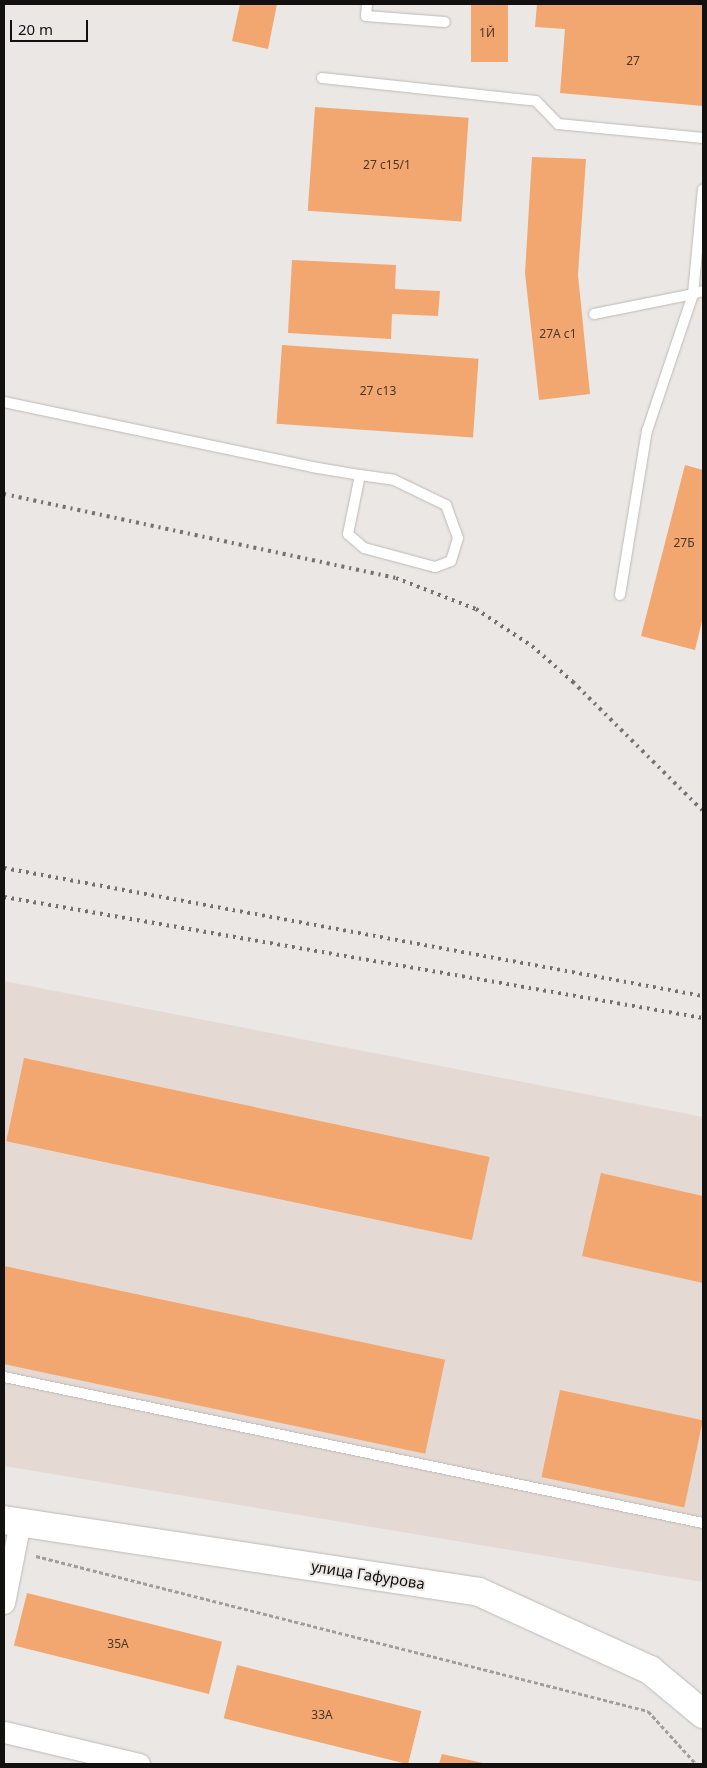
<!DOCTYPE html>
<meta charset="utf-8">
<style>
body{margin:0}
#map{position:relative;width:707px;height:1768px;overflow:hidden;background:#ebe7e4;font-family:"Noto Sans",sans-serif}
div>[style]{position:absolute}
.built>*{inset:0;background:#e5dad3}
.building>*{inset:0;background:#f1a76f;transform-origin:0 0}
.path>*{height:3px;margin-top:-1.5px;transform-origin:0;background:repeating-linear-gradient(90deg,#a19d9b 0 4px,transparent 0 6.5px)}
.roads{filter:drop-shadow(0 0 1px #bdb9b7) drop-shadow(0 0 1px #bdb9b7)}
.service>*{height:10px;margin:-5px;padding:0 5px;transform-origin:5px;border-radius:5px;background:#fff}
.minor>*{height:21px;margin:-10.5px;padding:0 10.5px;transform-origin:10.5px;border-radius:10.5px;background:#fff}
.secondary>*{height:28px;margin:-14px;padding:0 14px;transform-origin:14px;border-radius:14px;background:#fff}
.rail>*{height:4px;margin-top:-2px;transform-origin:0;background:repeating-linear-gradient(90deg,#73706e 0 2.5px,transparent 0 7.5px)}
span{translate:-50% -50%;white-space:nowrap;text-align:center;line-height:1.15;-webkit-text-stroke:4px #ebe7e4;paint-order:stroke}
.number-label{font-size:12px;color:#4a3628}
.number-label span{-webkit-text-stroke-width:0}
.street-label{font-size:15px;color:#131110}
.frame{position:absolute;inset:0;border:5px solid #131110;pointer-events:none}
.scale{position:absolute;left:10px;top:20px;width:78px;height:22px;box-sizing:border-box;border:2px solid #131110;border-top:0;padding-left:6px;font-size:15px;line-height:18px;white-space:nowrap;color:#131110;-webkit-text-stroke:4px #ebe7e4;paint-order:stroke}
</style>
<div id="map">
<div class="built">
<div style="clip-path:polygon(4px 981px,703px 1117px,703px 1582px,4px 1466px)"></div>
</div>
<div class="building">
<div style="clip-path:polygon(240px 4px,277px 4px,268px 49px,232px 41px)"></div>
<div style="left:471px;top:4px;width:37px;height:58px"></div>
<div style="clip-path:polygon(537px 4px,703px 4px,703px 106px,560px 93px,565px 29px,535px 27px)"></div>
<div style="left:315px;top:107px;width:154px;height:104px;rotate:4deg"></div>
<div style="clip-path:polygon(532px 157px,586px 159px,578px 275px,590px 394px,539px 400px,525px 273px)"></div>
<div style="clip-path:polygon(292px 260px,396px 265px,395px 289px,440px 291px,438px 316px,392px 314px,391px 339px,288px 333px)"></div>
<div style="left:282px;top:345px;width:197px;height:79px;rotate:4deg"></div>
<div style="clip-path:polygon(685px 465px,703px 470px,703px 617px,695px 650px,641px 636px)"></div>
<div style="left:24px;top:1058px;width:476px;height:85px;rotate:12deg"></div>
<div style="clip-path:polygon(601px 1173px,703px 1196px,703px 1283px,582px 1256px)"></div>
<div style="left:4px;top:1266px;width:451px;height:96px;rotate:12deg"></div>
<div style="left:560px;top:1390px;width:146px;height:89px;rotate:12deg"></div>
<div style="left:27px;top:1593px;width:201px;height:54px;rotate:14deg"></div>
<div style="left:237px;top:1665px;width:190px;height:55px;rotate:14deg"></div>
<div style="clip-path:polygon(442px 1754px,483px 1763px,483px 1764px,439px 1764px)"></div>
</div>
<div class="path">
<div style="left:36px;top:1556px;width:631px;rotate:14.21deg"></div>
<div style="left:648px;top:1711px;width:72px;rotate:47.8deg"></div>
</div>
<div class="roads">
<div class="service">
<div style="left:367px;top:4px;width:12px;rotate:95deg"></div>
<div style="left:366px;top:16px;width:79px;rotate:4.3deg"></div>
<div style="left:322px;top:78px;width:215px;rotate:6.1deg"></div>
<div style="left:536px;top:101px;width:32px;rotate:46deg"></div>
<div style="left:558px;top:124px;width:146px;rotate:5.5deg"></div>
<div style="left:594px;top:314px;width:101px;rotate:-11.4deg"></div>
<div style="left:693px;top:294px;width:105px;rotate:-84.6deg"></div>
<div style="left:4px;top:402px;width:315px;rotate:11.9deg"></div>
<div style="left:312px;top:467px;width:49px;rotate:9.5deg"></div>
<div style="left:360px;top:475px;width:34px;rotate:8deg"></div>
<div style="left:394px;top:480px;width:58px;rotate:25.7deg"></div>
<div style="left:446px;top:505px;width:35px;rotate:70deg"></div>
<div style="left:458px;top:538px;width:24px;rotate:107deg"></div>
<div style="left:451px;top:561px;width:17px;rotate:159deg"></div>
<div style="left:435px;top:567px;width:73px;rotate:-165deg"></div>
<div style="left:364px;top:548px;width:21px;rotate:-139deg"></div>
<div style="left:348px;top:534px;width:60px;rotate:-78.5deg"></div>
<div style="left:620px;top:595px;width:166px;rotate:-80.7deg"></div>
<div style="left:647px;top:431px;width:145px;rotate:-71.4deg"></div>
<div style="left:693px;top:294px;width:10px;rotate:-17deg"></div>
<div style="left:4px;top:1377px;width:714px;rotate:11.8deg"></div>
</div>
<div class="minor">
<div style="left:4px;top:1603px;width:83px;rotate:-78.8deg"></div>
<div style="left:4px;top:1732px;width:139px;rotate:13.3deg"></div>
</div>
<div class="secondary">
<div style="left:4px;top:1520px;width:480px;rotate:8.6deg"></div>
<div style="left:479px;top:1592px;width:188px;rotate:24.5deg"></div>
<div style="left:650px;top:1670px;width:69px;rotate:39.7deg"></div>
</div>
</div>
<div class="rail">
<div style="left:4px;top:494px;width:401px;rotate:12.1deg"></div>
<div style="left:396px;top:578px;width:86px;rotate:21.2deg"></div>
<div style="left:476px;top:609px;width:67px;rotate:33.5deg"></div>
<div style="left:532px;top:646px;width:55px;rotate:41.3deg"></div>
<div style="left:573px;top:682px;width:183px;rotate:44.8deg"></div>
<div style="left:4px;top:868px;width:711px;rotate:10.38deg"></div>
<div style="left:4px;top:897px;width:709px;rotate:9.82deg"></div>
</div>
<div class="number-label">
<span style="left:487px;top:33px">1Й</span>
<span style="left:633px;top:61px">27</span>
<span style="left:387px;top:165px">27 с15/1</span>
<span style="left:558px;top:334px">27А с1</span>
<span style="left:378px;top:391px">27 с13</span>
<span style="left:684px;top:543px">27Б</span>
<span style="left:118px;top:1644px">35А</span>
<span style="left:322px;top:1715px">33А</span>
</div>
<div class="street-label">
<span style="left:368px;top:1575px;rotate:9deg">улица Гафурова</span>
</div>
<div class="frame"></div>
<div class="scale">20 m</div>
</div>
